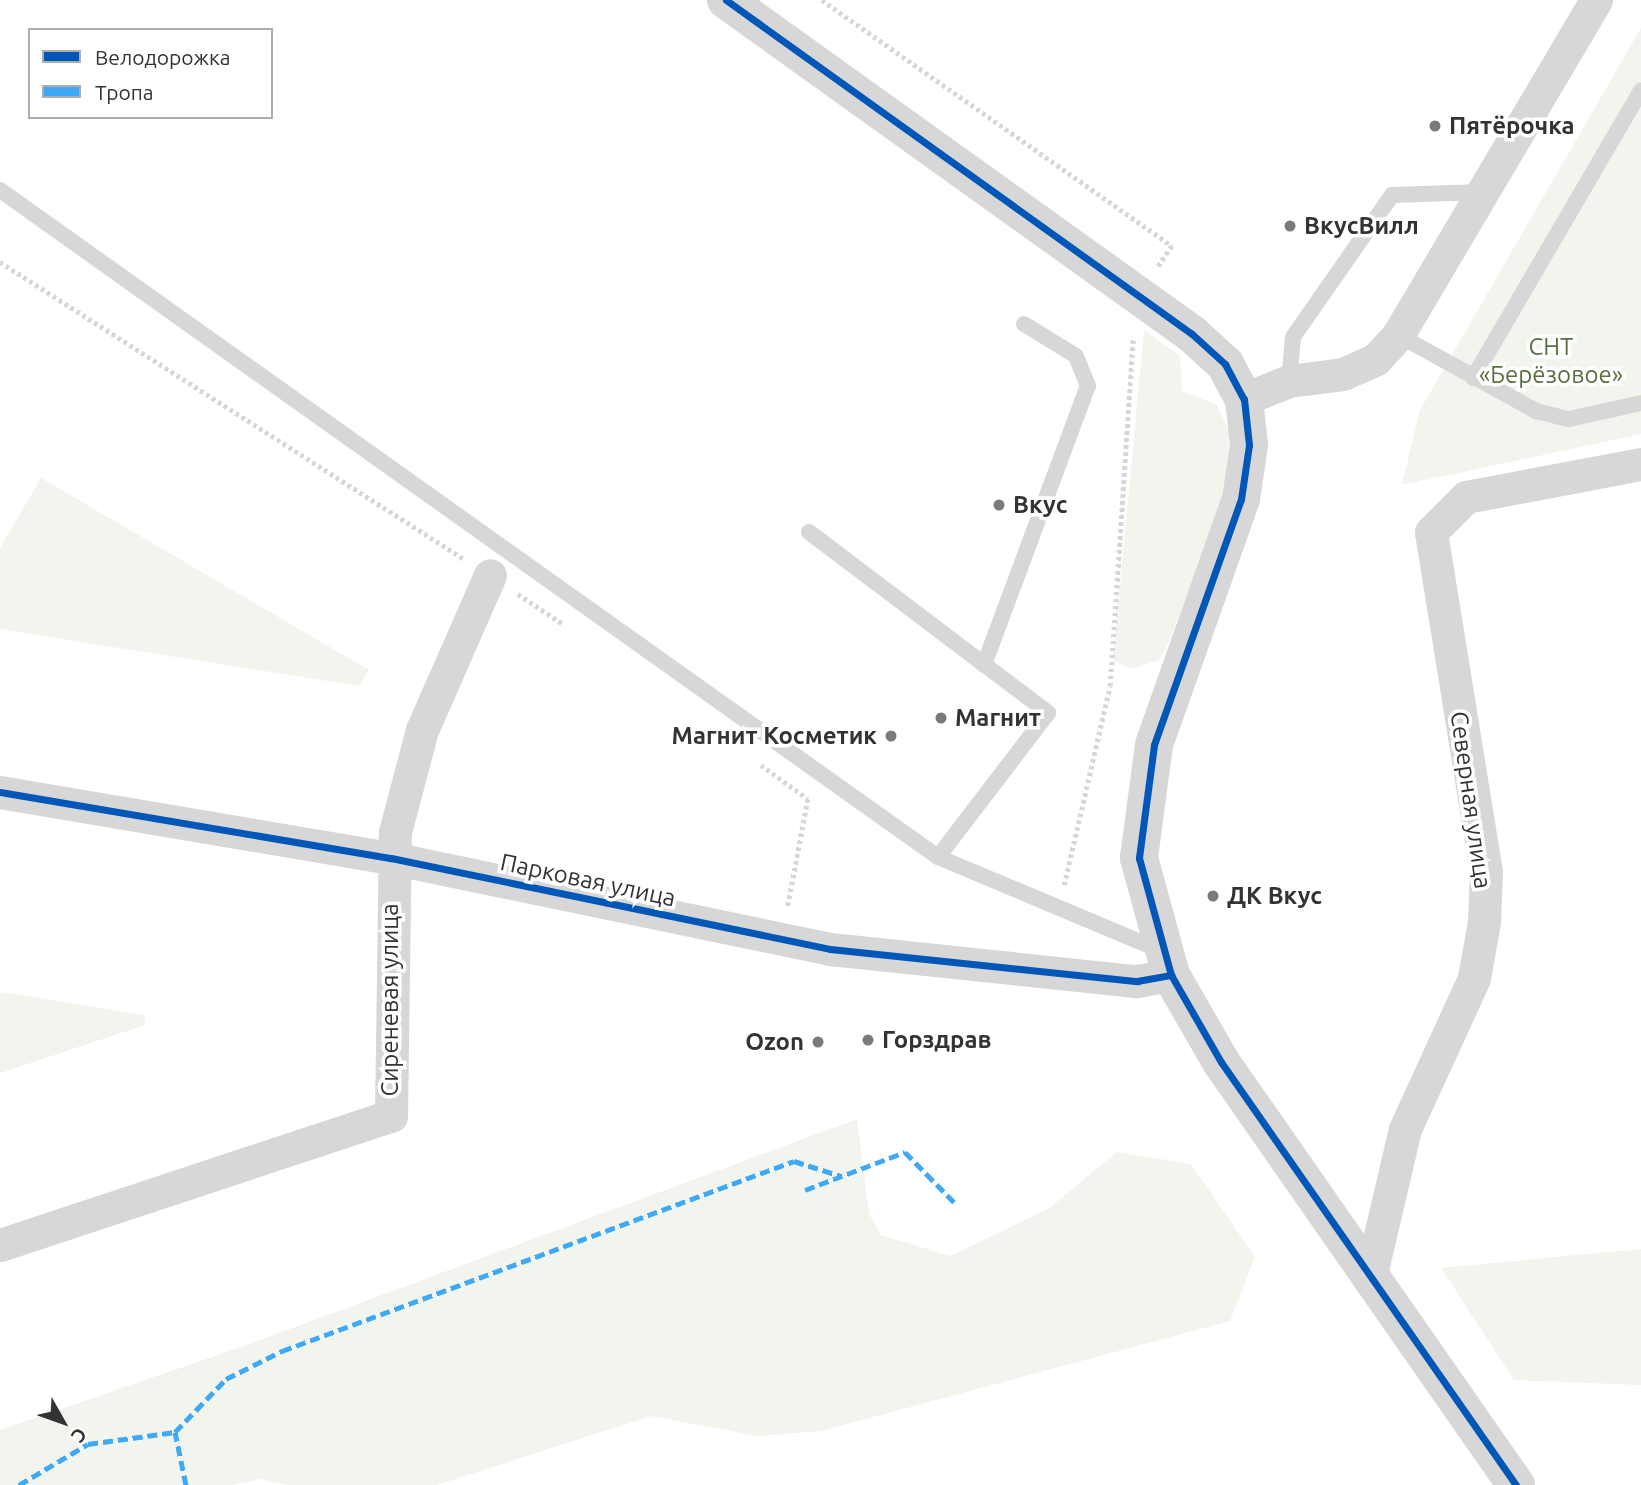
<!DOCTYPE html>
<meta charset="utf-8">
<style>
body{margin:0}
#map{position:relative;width:1641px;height:1485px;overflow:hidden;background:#fff;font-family:Ubuntu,sans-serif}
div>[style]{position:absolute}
.green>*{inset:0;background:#f1f5ed}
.path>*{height:4.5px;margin-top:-2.25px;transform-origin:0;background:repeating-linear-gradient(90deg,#d6d6d6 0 3.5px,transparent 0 7px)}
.service>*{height:16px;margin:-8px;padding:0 8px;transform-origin:8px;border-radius:8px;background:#d7d7d7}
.minor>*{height:33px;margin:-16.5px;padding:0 16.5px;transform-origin:16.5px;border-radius:16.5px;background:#d7d7d7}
.tertiary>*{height:38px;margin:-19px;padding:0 19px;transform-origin:19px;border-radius:19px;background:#d7d7d7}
.quiet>*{height:5px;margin-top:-2.5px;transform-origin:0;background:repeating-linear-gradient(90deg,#3fa9f5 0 10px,transparent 0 15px)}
.cycleway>*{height:7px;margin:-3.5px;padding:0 3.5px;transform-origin:3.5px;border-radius:3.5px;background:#0057b8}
.dots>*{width:19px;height:19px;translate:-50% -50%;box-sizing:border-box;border:4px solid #fff;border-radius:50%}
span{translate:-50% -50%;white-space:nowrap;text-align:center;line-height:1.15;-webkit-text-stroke:7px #fff;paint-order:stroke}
.poi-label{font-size:24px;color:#333;font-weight:700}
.left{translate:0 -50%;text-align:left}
.right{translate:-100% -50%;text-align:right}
.park-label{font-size:24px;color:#56703f}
.street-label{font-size:24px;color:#333}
.legend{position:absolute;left:28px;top:28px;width:245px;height:91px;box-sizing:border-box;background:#fff;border:2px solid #adadad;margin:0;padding:9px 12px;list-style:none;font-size:21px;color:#333}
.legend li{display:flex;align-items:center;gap:14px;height:35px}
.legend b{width:35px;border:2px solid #adadad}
.north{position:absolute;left:28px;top:1387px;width:70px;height:70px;-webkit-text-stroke:5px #fff;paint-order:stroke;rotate:130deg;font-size:19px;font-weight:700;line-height:28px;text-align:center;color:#333}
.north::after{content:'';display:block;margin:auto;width:24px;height:32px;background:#333;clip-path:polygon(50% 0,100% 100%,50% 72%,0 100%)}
</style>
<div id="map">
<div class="green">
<div style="clip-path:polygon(1641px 28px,1641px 434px,1402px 485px,1420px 410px)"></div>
<div style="clip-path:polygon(1144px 330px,1180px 356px,1182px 391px,1217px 405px,1229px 431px,1228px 487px,1169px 641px,1159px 660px,1131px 669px,1113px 660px)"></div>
<div style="clip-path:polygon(41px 478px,369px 670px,359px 686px,0 629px,0 548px)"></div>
<div style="clip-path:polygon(0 992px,145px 1015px,145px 1025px,0 1073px)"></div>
<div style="clip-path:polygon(857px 1119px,869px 1214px,881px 1235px,950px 1256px,1048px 1209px,1117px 1152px,1191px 1164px,1255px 1257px,1230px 1321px,821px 1431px,758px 1436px,651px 1416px,437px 1485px,288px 1485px,261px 1479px,233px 1485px,0 1485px,0 1430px,244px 1346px)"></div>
<div style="clip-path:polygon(1641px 1249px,1641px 1385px,1514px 1380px,1441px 1268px)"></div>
</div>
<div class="path">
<div style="left:822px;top:0;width:428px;rotate:35.1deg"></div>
<div style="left:1172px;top:246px;width:27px;rotate:124deg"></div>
<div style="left:0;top:262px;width:551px;rotate:32.62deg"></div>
<div style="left:518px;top:594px;width:54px;rotate:33.7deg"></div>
<div style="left:761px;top:765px;width:58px;rotate:35.9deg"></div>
<div style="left:808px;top:799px;width:109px;rotate:100.6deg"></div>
<div style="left:1064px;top:885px;width:204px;rotate:-77deg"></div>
<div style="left:1110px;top:686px;width:350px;rotate:-86.2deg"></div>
</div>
<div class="service">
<div style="left:0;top:190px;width:1151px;rotate:35.42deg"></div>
<div style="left:938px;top:857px;width:243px;rotate:22.8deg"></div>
<div style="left:1398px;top:335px;width:158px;rotate:28.8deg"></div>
<div style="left:1536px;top:411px;width:34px;rotate:14deg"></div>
<div style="left:1569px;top:419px;width:74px;rotate:-12.5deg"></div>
<div style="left:1473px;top:378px;width:333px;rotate:-59.7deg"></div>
<div style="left:1289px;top:381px;width:44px;rotate:-84.8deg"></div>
<div style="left:1293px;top:337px;width:173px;rotate:-55.1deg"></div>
<div style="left:1392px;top:195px;width:90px;rotate:-1.9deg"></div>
<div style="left:809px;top:532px;width:300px;rotate:37.1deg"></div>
<div style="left:1048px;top:713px;width:181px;rotate:127.4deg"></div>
<div style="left:984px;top:665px;width:298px;rotate:-69.6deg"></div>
<div style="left:1088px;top:386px;width:32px;rotate:-112deg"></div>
<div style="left:1076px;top:356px;width:61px;rotate:-148.4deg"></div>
</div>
<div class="minor">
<div style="left:1244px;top:399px;width:48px;rotate:-21.8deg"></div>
<div style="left:1289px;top:381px;width:54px;rotate:-7.4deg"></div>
<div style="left:1343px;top:374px;width:36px;rotate:-24deg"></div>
<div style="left:1376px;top:359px;width:33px;rotate:-47deg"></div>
<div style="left:1398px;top:335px;width:389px;rotate:-59.4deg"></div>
<div style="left:0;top:792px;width:397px;rotate:9.6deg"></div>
<div style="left:391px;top:858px;width:448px;rotate:11.7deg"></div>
<div style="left:830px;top:949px;width:309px;rotate:6deg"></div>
<div style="left:1137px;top:981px;width:35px;rotate:-10deg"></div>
<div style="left:0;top:1245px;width:412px;rotate:-18.3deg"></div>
<div style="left:391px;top:1116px;width:284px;rotate:-89.2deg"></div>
<div style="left:395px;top:832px;width:106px;rotate:-75.2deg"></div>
<div style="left:422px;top:730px;width:169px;rotate:-66.3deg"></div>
<div style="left:1370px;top:1278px;width:153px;rotate:-76.8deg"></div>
<div style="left:1405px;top:1129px;width:166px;rotate:-65.4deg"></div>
<div style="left:1474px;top:978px;width:57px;rotate:-79.9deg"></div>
<div style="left:1484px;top:922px;width:50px;rotate:-87.7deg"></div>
<div style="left:1486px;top:872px;width:344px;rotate:-99.2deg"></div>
<div style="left:1431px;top:532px;width:49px;rotate:-45deg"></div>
<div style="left:1466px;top:497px;width:178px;rotate:-10.7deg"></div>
</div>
<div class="tertiary">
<div style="left:726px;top:0;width:573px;rotate:35.63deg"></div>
<div style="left:1192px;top:334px;width:45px;rotate:42.3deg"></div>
<div style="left:1225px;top:364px;width:40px;rotate:62deg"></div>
<div style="left:1244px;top:399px;width:46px;rotate:83.8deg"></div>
<div style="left:1249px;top:445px;width:55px;rotate:98.4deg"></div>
<div style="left:1241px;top:499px;width:261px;rotate:109.5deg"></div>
<div style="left:1154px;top:745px;width:114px;rotate:97.6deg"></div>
<div style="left:1139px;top:858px;width:121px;rotate:74.7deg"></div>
<div style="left:1171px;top:975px;width:100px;rotate:60.1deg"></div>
<div style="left:1221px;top:1062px;width:516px;rotate:55.11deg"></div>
</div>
<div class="quiet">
<div style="left:805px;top:1190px;width:107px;rotate:-20.8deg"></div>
<div style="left:905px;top:1152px;width:73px;rotate:45.6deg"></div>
<div style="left:19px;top:1485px;width:80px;rotate:-30.7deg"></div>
<div style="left:88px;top:1444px;width:88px;rotate:-7.9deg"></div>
<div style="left:186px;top:1485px;width:54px;rotate:-101.7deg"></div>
<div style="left:175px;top:1432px;width:74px;rotate:-46.1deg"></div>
<div style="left:226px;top:1379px;width:63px;rotate:-26.6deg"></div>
<div style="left:282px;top:1351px;width:546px;rotate:-20.36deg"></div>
<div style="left:794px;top:1161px;width:49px;rotate:17.7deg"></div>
</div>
<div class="cycleway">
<div style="left:726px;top:0;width:573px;rotate:35.63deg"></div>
<div style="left:1192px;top:334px;width:45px;rotate:42.3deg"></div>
<div style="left:1225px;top:364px;width:40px;rotate:62deg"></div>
<div style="left:1244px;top:399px;width:46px;rotate:83.8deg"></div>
<div style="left:1249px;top:445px;width:55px;rotate:98.4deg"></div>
<div style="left:1241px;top:499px;width:261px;rotate:109.5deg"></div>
<div style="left:1154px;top:745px;width:114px;rotate:97.6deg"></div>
<div style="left:1139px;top:858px;width:121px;rotate:74.7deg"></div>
<div style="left:1171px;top:975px;width:100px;rotate:60.1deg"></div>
<div style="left:1221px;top:1062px;width:516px;rotate:55.11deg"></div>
<div style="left:0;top:792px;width:397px;rotate:9.6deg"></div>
<div style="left:391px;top:858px;width:448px;rotate:11.7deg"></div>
<div style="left:830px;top:949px;width:309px;rotate:6deg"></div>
<div style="left:1137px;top:981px;width:35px;rotate:-10deg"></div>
</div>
<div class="dots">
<div style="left:1435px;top:126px;background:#7a7a7a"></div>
<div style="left:1290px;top:226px;background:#7a7a7a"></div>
<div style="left:999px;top:505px;background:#7a7a7a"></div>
<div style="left:941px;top:718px;background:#7a7a7a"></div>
<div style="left:891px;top:736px;background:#7a7a7a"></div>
<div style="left:1213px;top:896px;background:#7a7a7a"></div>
<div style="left:868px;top:1040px;background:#7a7a7a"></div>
<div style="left:818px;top:1042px;background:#7a7a7a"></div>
</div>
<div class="poi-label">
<span class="left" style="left:1449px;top:126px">Пятёрочка</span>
<span class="left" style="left:1304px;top:226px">ВкусВилл</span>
<span class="left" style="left:1013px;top:505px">Вкус</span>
<span class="left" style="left:955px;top:718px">Магнит</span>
<span class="right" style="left:877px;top:736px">Магнит Косметик</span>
<span class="left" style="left:1227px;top:896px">ДК Вкус</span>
<span class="left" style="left:882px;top:1040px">Горздрав</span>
<span class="right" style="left:804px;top:1042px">Ozon</span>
</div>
<div class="park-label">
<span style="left:1551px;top:361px">СНТ<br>«Берёзовое»</span>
</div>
<div class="street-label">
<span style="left:1471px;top:800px;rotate:82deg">Северная улица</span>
<span style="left:588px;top:880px;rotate:12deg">Парковая улица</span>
<span style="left:390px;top:1000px;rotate:-90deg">Сиреневая улица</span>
</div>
<ul class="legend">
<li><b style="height:9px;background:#0057b8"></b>Велодорожка</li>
<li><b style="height:9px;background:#3fa9f5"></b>Тропа</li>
</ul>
<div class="north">С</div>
</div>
